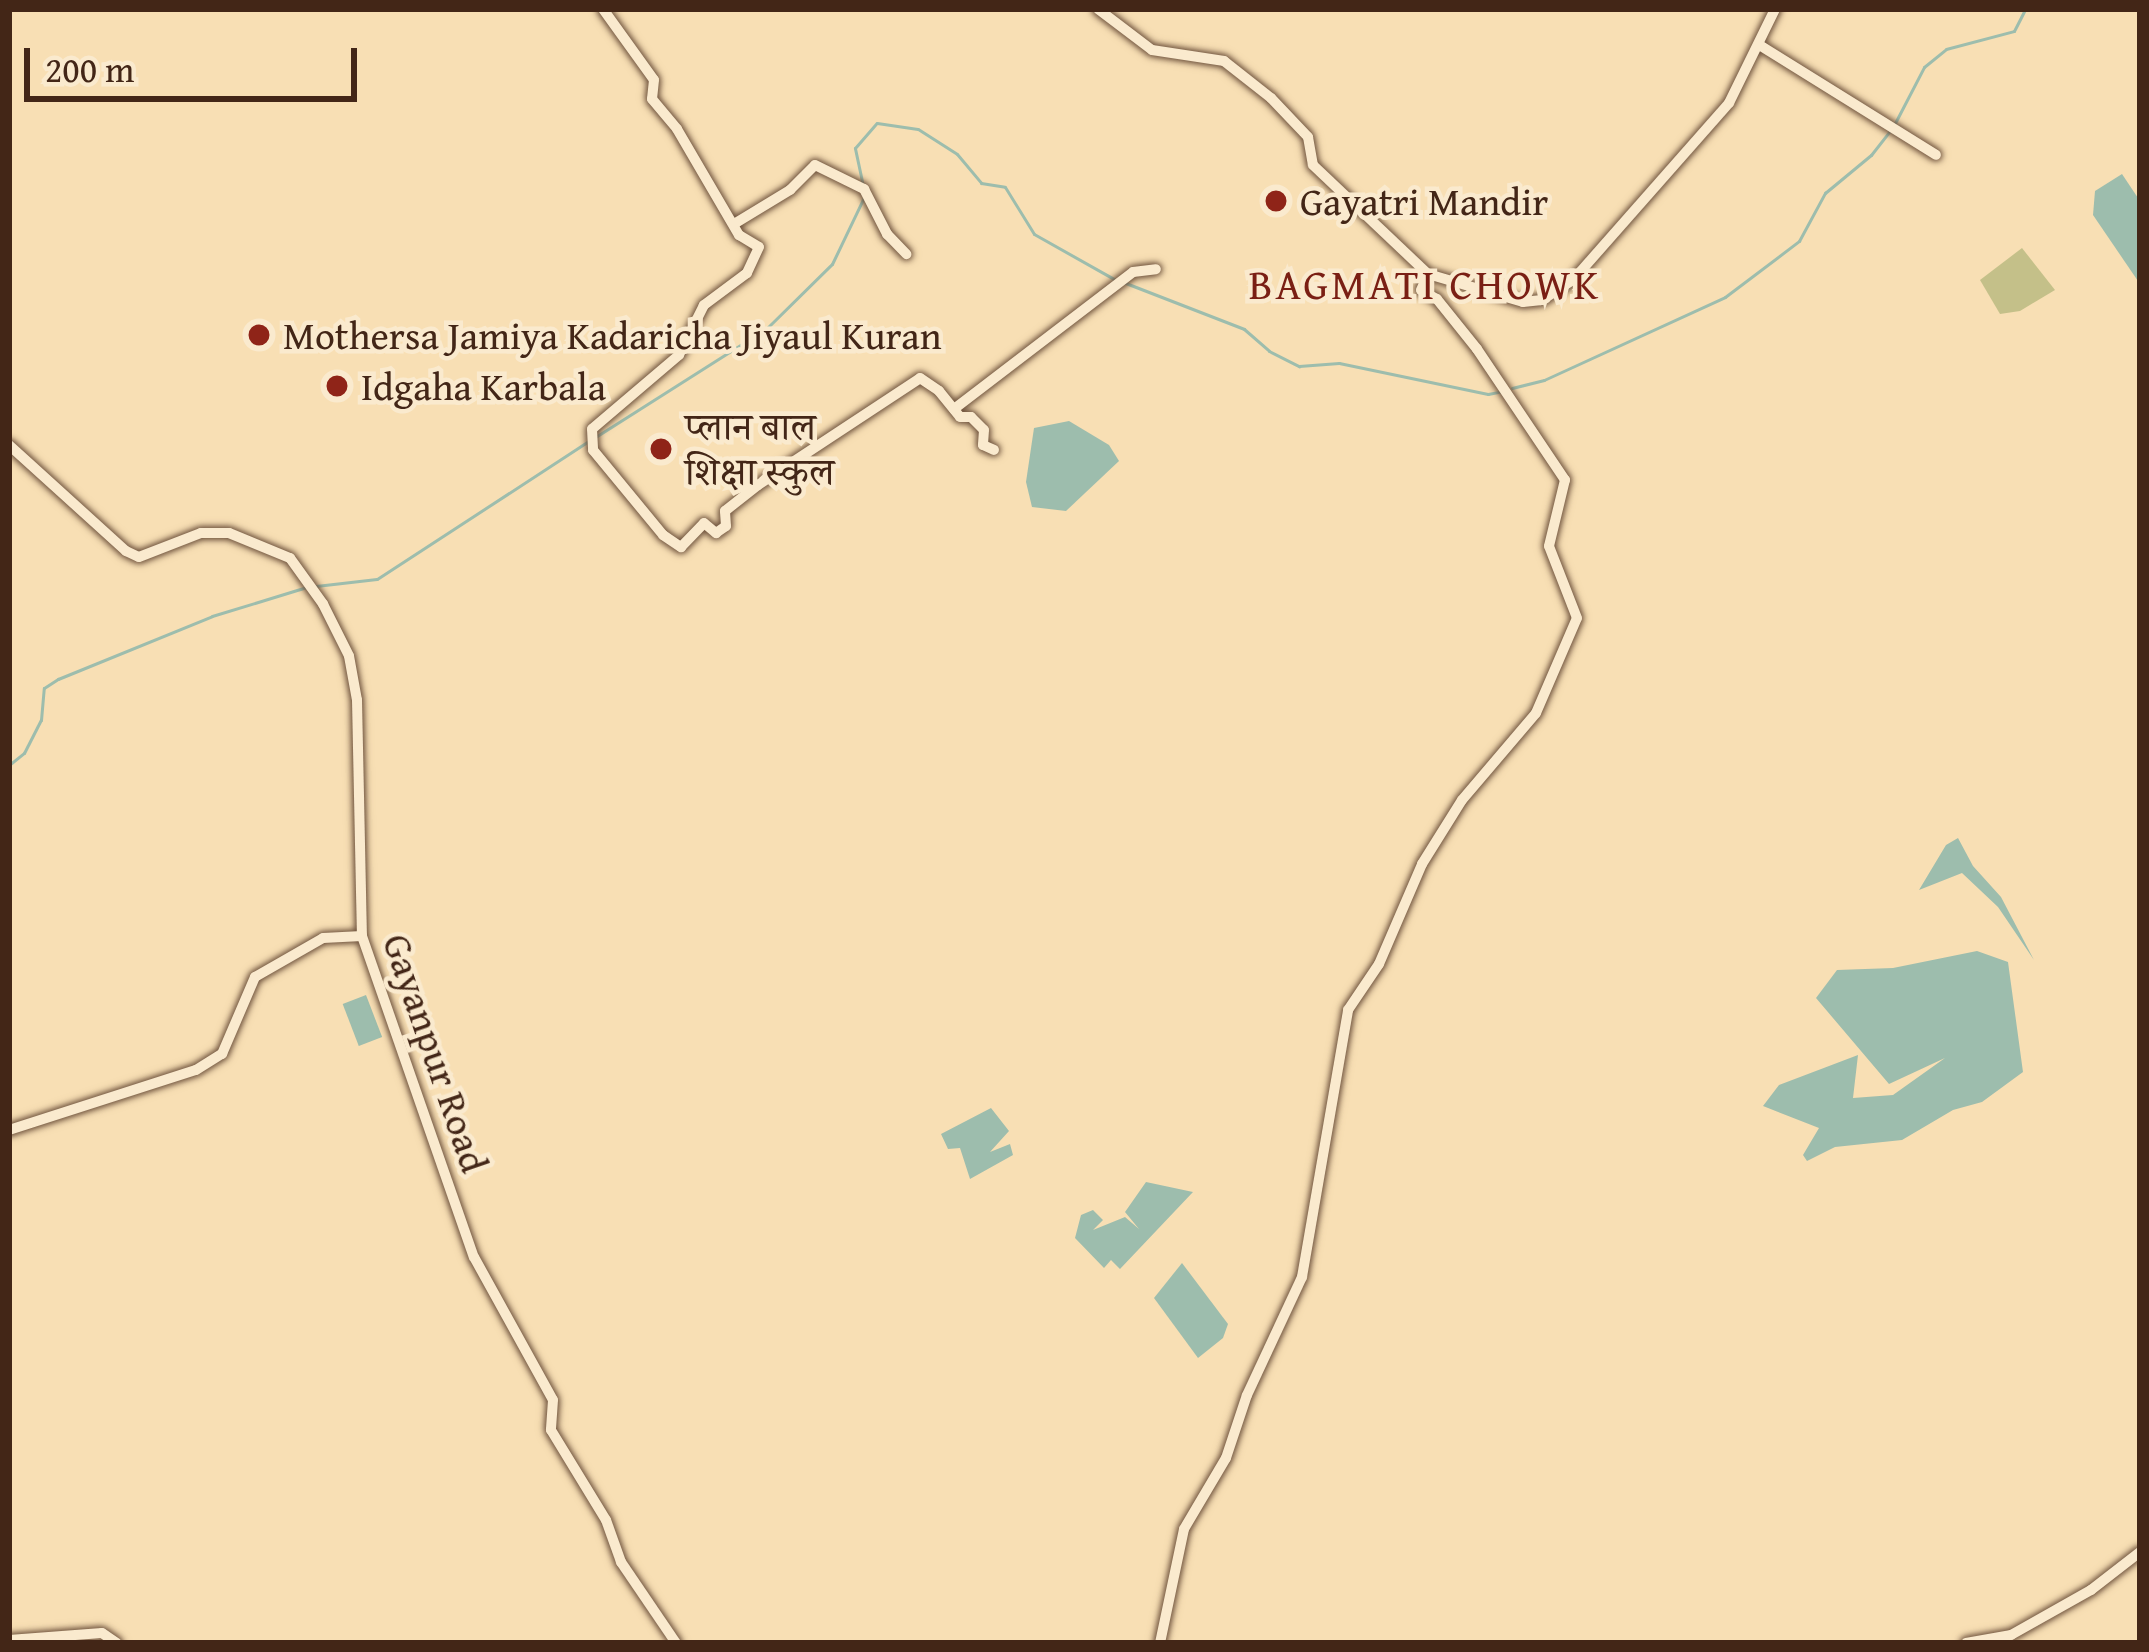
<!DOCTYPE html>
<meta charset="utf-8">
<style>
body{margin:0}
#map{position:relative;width:2149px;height:1652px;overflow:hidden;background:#f8dfb4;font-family:"Gentium Book Plus","Noto Serif Devanagari",serif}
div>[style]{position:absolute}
.green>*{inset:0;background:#c4c089}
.water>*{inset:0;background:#9dbdad;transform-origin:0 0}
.stream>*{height:3px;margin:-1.5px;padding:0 1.5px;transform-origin:1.5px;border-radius:1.5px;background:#9dbdad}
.roads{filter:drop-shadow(0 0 3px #70543e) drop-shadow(0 0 3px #70543e)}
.minor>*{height:10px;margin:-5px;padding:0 5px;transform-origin:5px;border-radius:5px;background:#faeace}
.dots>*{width:33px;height:33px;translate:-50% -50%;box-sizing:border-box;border:6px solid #faeace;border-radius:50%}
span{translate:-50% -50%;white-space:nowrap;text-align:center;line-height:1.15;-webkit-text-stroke:9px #faeace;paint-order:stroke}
.poi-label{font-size:39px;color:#432617}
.left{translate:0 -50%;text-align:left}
.street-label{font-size:39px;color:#432617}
.neighbourhood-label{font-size:42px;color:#7a1f14;letter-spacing:3px}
.frame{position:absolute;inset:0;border:12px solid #432617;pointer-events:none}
.scale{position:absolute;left:24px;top:48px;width:333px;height:54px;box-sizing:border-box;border:6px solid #432617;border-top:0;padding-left:15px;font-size:36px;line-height:42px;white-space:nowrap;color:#432617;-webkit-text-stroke:9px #faeace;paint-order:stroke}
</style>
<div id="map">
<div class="green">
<div style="clip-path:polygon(2022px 248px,2055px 290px,2020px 311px,2000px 314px,1980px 280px)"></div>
</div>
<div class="water">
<div style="clip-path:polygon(2122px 174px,2140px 201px,2140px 284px,2093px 215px,2095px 191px)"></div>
<div style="clip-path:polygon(1069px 421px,1109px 445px,1119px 461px,1066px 511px,1032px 507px,1026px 482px,1034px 428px)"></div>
<div style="clip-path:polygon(1958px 838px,1973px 866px,2001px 897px,2034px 960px,1998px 907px,1962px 873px,1919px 890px,1946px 845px)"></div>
<div style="clip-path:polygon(1977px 951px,2008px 962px,2023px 1072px,1982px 1102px,1953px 1110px,1902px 1140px,1835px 1147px,1807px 1161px,1803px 1155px,1819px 1128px,1763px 1106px,1779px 1085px,1858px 1055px,1853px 1098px,1893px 1095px,1945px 1058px,1889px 1084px,1816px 998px,1837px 970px,1893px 968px)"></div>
<div style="left:366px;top:995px;width:45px;height:25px;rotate:69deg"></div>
<div style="clip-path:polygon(991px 1108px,1009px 1131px,990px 1152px,1010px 1144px,1013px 1155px,970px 1179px,960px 1148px,948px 1149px,941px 1134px)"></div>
<div style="clip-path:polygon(1146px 1182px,1193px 1192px,1120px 1269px,1111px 1260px,1104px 1268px,1075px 1238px,1081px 1215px,1093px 1210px,1103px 1220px,1093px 1230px,1125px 1217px,1139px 1229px,1125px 1212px)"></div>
<div style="clip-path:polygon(1182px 1263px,1228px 1324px,1223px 1338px,1198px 1358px,1154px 1298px)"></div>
</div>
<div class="stream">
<div style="left:1895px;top:123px;width:63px;rotate:-62.6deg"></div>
<div style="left:1924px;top:67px;width:28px;rotate:-39deg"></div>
<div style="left:1946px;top:49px;width:70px;rotate:-14.8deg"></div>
<div style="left:2014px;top:31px;width:25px;rotate:-63deg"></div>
<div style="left:863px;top:186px;width:39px;rotate:-102deg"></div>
<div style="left:855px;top:148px;width:33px;rotate:-49deg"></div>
<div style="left:877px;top:123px;width:41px;rotate:8.3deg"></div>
<div style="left:918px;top:129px;width:46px;rotate:32.7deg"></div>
<div style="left:957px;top:154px;width:38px;rotate:50deg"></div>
<div style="left:981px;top:183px;width:24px;rotate:9deg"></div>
<div style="left:1005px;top:187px;width:55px;rotate:58.3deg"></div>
<div style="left:1034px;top:234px;width:92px;rotate:29.4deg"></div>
<div style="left:1123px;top:282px;width:130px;rotate:21.2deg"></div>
<div style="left:1244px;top:329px;width:33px;rotate:41deg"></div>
<div style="left:1269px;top:351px;width:34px;rotate:27deg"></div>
<div style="left:1299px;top:366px;width:40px;rotate:-4.3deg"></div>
<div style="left:1339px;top:363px;width:152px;rotate:11.8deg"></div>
<div style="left:1488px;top:394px;width:15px;rotate:-11deg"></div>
<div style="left:1512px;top:388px;width:33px;rotate:-14deg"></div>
<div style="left:1544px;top:380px;width:199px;rotate:-24.6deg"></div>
<div style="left:1725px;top:297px;width:93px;rotate:-37.1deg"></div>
<div style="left:1799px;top:241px;width:55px;rotate:-61.6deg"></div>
<div style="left:1825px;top:193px;width:60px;rotate:-39.6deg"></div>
<div style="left:1871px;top:155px;width:31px;rotate:-52deg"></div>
<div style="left:597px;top:436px;width:201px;rotate:-32.4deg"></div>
<div style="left:767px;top:328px;width:91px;rotate:-44.6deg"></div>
<div style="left:832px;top:264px;width:76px;rotate:-64.4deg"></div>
<div style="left:316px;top:586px;width:61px;rotate:-6.5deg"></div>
<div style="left:377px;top:579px;width:253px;rotate:-33.1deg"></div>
<div style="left:9px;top:765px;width:19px;rotate:-39deg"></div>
<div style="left:24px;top:753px;width:37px;rotate:-63deg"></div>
<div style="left:41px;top:720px;width:32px;rotate:-85deg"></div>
<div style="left:44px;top:688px;width:17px;rotate:-33deg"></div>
<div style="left:58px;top:679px;width:166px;rotate:-22.2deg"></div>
<div style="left:212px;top:616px;width:99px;rotate:-17deg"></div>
</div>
<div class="roads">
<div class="minor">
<div style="left:603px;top:9px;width:87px;rotate:54.3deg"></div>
<div style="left:654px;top:80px;width:19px;rotate:96deg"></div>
<div style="left:652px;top:99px;width:39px;rotate:50deg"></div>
<div style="left:677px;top:129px;width:123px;rotate:59.7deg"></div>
<div style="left:739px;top:235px;width:23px;rotate:31deg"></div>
<div style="left:759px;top:247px;width:29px;rotate:115deg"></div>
<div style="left:747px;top:273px;width:54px;rotate:143.3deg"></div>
<div style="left:704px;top:305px;width:56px;rotate:116.6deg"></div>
<div style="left:679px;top:355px;width:114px;rotate:139.6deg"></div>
<div style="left:592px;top:429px;width:21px;rotate:87deg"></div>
<div style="left:593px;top:450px;width:110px;rotate:50.5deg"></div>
<div style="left:663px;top:535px;width:22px;rotate:34deg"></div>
<div style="left:681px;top:547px;width:33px;rotate:-46deg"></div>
<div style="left:704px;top:523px;width:16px;rotate:40deg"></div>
<div style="left:716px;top:533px;width:12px;rotate:-35deg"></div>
<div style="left:726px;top:526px;width:15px;rotate:-94deg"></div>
<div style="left:725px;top:511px;width:42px;rotate:-38.2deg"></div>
<div style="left:758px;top:485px;width:194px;rotate:-33.4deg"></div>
<div style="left:920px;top:378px;width:23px;rotate:34deg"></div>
<div style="left:939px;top:391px;width:33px;rotate:51deg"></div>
<div style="left:960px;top:417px;width:11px"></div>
<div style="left:971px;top:417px;width:18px;rotate:45deg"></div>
<div style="left:984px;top:430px;width:15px;rotate:94deg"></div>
<div style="left:983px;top:445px;width:12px;rotate:24deg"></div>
<div style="left:1098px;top:9px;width:68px;rotate:37.2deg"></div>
<div style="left:1152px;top:50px;width:73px;rotate:8.7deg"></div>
<div style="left:1224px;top:61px;width:60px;rotate:38.2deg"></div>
<div style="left:1271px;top:98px;width:54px;rotate:46.5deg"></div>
<div style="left:1308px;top:137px;width:28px;rotate:80deg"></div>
<div style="left:1313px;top:165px;width:158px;rotate:43.5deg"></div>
<div style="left:1428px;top:274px;width:99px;rotate:16.4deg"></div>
<div style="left:1523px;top:302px;width:19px;rotate:-6deg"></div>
<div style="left:1542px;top:300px;width:37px;rotate:-33deg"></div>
<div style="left:1573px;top:280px;width:236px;rotate:-48.6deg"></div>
<div style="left:1729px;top:103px;width:105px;rotate:-63.9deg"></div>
<div style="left:1761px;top:46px;width:206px;rotate:31.9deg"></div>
<div style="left:734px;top:224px;width:66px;rotate:-31.3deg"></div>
<div style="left:790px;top:190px;width:35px;rotate:-45deg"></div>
<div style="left:815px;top:165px;width:55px;rotate:26.1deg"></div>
<div style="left:864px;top:189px;width:51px;rotate:62.9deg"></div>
<div style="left:887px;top:234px;width:28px;rotate:46deg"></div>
<div style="left:954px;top:409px;width:225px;rotate:-37.4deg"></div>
<div style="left:1133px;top:272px;width:23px;rotate:-7deg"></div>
<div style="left:9px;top:445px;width:158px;rotate:42.2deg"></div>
<div style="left:126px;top:551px;width:14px;rotate:25deg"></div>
<div style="left:139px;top:557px;width:66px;rotate:-21.2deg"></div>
<div style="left:201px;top:533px;width:28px"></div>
<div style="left:229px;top:533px;width:66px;rotate:22.3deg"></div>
<div style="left:290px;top:558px;width:57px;rotate:54.3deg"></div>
<div style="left:323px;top:604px;width:58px;rotate:63.4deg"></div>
<div style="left:349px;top:656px;width:45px;rotate:79.7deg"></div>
<div style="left:357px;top:700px;width:236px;rotate:88.8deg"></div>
<div style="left:362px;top:936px;width:340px;rotate:70.8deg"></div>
<div style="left:474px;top:1257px;width:163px;rotate:61.1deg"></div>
<div style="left:553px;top:1400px;width:30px;rotate:94deg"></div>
<div style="left:551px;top:1430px;width:105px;rotate:58.6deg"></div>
<div style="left:606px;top:1520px;width:45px;rotate:70.3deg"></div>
<div style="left:621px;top:1562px;width:98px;rotate:55.8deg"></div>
<div style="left:9px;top:1130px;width:196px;rotate:-17.8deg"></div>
<div style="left:196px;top:1070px;width:31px;rotate:-32deg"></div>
<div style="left:222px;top:1054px;width:84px;rotate:-66.8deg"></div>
<div style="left:255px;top:977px;width:78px;rotate:-29.8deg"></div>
<div style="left:323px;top:938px;width:39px;rotate:-3deg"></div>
<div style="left:9px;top:1640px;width:93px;rotate:-4.3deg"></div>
<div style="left:102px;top:1633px;width:18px;rotate:34deg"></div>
<div style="left:1160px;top:1643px;width:116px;rotate:-78.1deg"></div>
<div style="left:1184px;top:1529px;width:82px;rotate:-59.4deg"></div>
<div style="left:1226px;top:1458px;width:66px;rotate:-71.6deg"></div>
<div style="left:1247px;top:1395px;width:130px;rotate:-65deg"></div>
<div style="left:1302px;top:1277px;width:271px;rotate:-80.2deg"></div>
<div style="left:1348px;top:1010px;width:55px;rotate:-56deg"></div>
<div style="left:1379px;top:964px;width:109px;rotate:-66.7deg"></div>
<div style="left:1422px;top:864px;width:75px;rotate:-58deg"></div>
<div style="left:1462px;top:800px;width:114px;rotate:-49.6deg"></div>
<div style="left:1536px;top:713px;width:103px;rotate:-66.7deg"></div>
<div style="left:1577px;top:618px;width:77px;rotate:-111.3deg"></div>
<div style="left:1549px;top:546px;width:68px;rotate:-76.4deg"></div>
<div style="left:1565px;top:480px;width:158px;rotate:-123.9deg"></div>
<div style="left:1477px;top:349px;width:64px;rotate:-128.7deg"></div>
<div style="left:1437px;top:299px;width:18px;rotate:-151deg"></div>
<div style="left:1421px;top:290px;width:17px;rotate:-66deg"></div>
<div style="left:1966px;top:1643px;width:46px;rotate:-10.1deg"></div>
<div style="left:2011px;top:1635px;width:92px;rotate:-29.4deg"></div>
<div style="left:2091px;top:1590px;width:62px;rotate:-37.8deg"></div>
</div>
</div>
<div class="dots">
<div style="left:1276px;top:201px;background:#8f2418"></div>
<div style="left:259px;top:335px;background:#8f2418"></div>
<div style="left:337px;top:386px;background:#8f2418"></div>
<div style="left:661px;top:449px;background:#8f2418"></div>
</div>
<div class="poi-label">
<span class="left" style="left:1300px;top:201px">Gayatri Mandir</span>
<span class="left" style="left:283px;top:335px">Mothersa Jamiya Kadaricha Jiyaul Kuran</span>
<span class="left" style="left:361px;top:386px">Idgaha Karbala</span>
<span class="left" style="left:685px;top:449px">प्लान बाल<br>शिक्षा स्कुल</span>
</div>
<div class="street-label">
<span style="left:436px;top:1053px;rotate:71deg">Gayanpur Road</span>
</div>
<div class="neighbourhood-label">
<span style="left:1425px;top:284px">BAGMATI CHOWK</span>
</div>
<div class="frame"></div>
<div class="scale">200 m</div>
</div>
